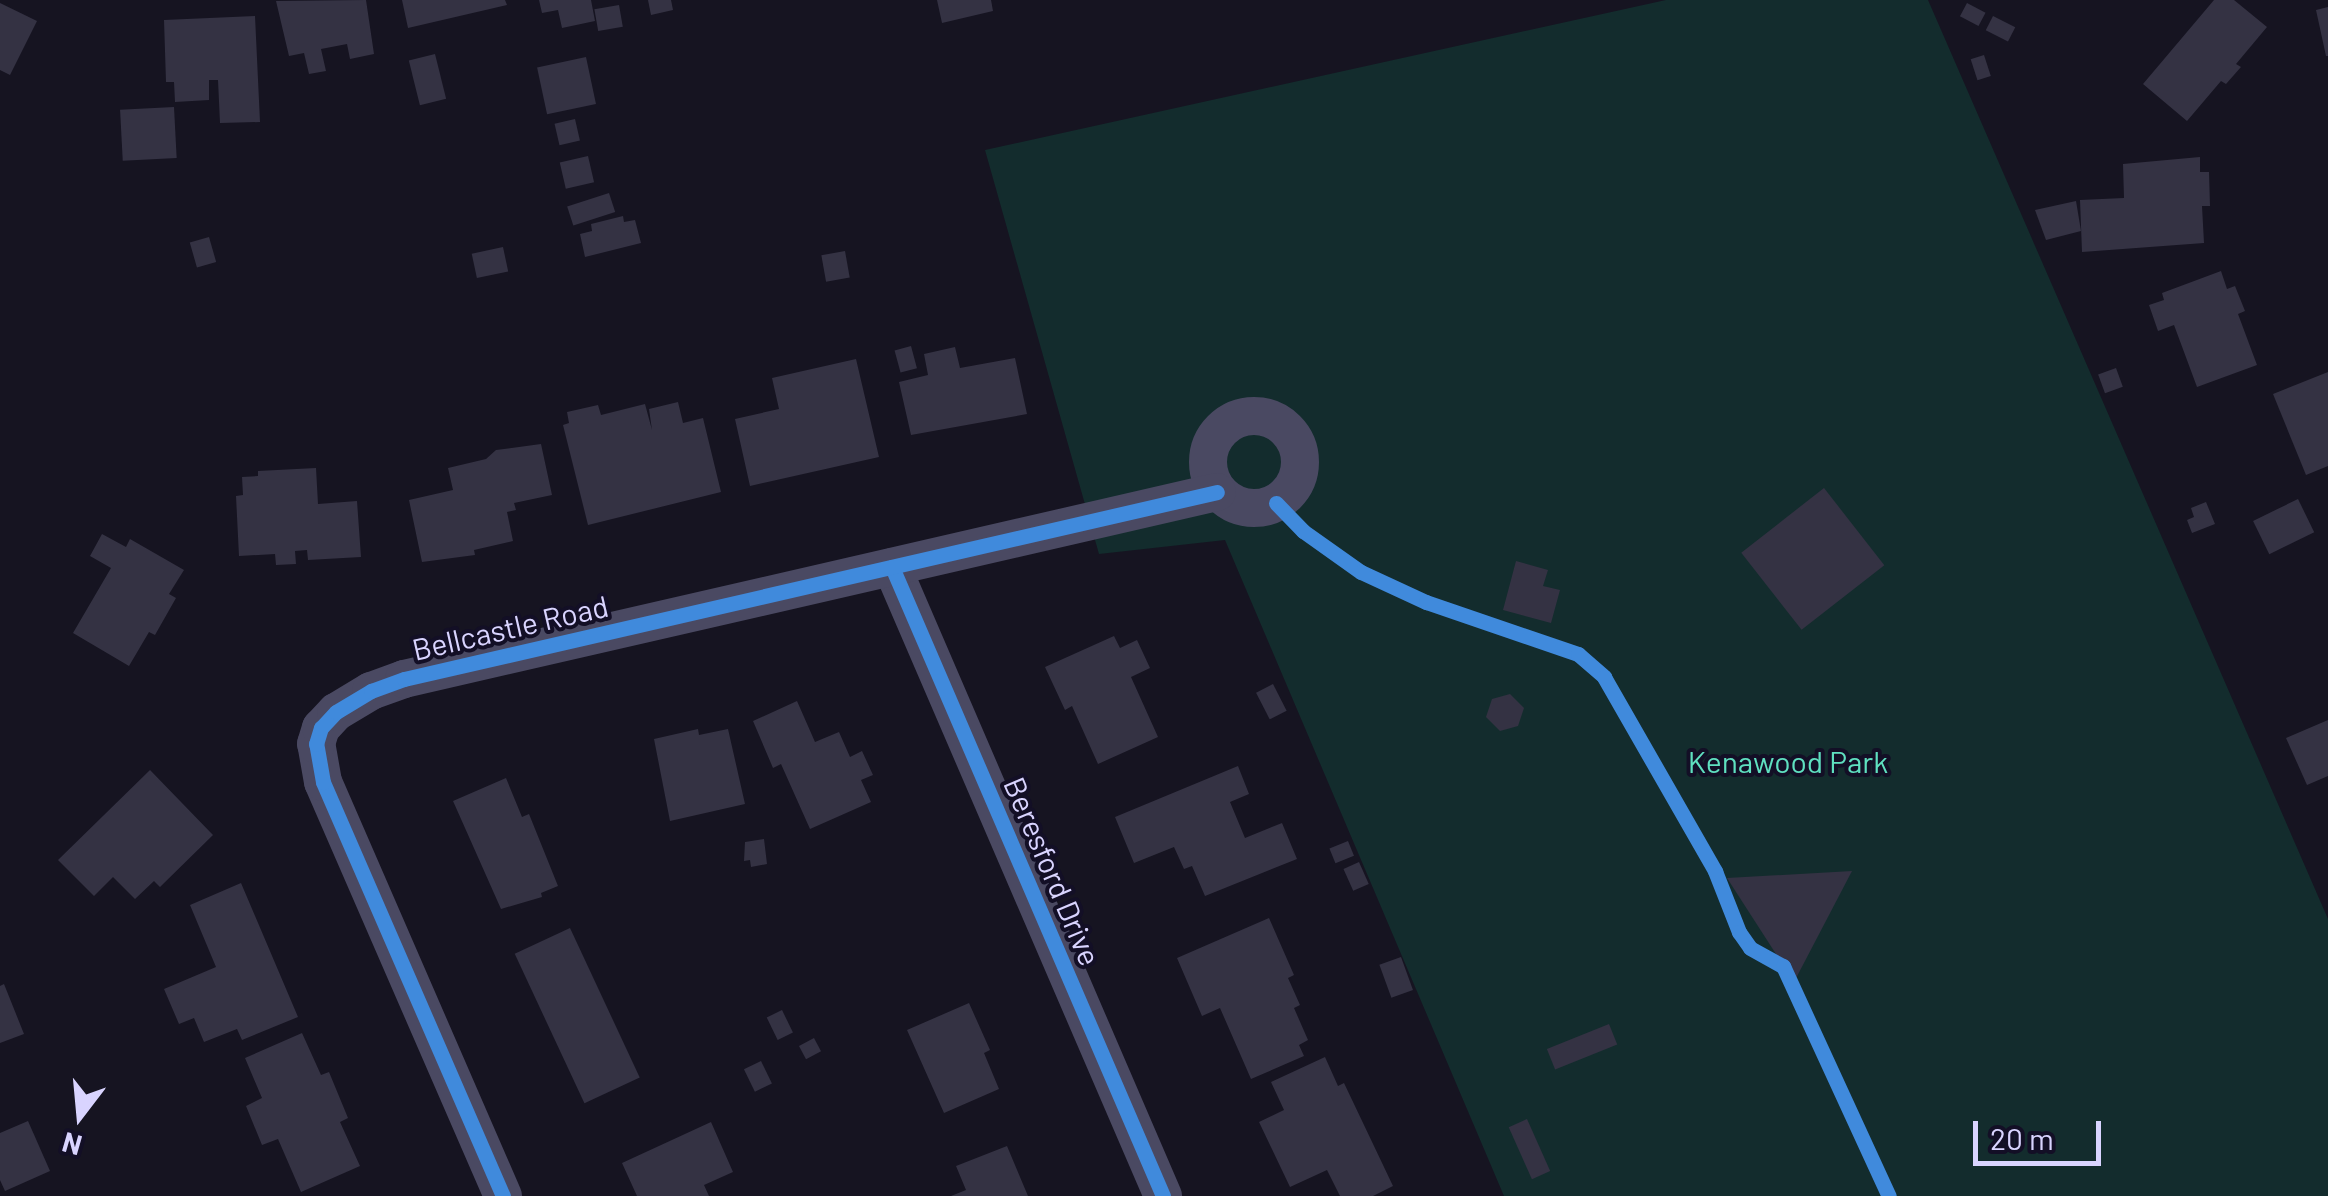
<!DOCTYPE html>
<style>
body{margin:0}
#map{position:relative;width:2328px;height:1196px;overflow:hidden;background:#161421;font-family:Barlow,sans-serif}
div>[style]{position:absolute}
.green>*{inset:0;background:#132c2d}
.building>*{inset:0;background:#343243;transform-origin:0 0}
.street>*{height:38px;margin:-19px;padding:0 19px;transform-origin:19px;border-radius:19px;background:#4a4962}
.street>.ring{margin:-19px;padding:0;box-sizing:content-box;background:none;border:38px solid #4a4962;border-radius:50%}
.cycleway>*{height:15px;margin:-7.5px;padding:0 7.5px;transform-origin:7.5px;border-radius:7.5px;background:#408adc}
span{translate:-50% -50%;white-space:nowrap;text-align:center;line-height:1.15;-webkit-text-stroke:8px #130f26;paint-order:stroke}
.street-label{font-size:30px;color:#d9d4ff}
.park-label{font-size:30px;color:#5fe0c0}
.north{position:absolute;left:30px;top:1066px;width:100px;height:100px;-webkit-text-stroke:8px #130f26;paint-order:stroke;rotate:196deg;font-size:28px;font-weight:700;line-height:40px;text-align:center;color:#d9d4ff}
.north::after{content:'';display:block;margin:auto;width:35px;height:45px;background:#d9d4ff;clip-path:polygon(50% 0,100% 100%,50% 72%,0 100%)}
.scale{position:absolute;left:1973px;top:1121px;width:128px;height:45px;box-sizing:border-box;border:5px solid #d9d4ff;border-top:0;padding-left:12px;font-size:30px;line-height:35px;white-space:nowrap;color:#d9d4ff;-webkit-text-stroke:8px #130f26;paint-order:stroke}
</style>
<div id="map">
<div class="green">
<div style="clip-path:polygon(1666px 0,1928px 0,2328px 919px,2328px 1196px,1504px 1196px,1225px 540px,1099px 554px,985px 150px)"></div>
</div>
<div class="building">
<div style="clip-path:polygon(366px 0,374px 54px,350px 59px,347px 44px,321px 49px,326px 71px,309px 74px,304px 53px,289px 56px,276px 1px)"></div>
<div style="clip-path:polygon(402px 0,505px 0,507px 5px,408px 28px)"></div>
<div style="clip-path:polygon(539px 0,591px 0,595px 21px,562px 28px,558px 10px,542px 13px)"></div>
<div style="clip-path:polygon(648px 0,671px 0,673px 10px,651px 15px)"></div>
<div style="clip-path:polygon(937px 0,991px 0,993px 11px,942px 23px)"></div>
<div style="clip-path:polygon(2214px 0,2234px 0,2267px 27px,2236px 64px,2241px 67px,2226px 84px,2221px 81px,2187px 121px,2143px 84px)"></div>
<div style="clip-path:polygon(0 3px,37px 21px,10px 75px,0 70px)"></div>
<div style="left:1967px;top:3px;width:21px;height:15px;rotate:28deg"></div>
<div style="left:619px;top:5px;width:22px;height:25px;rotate:80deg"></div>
<div style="clip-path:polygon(2328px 7px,2328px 56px,2326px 56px,2316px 10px)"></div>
<div style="clip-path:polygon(255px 16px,260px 122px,220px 123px,218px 80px,209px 80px,209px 100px,175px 102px,174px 82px,166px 82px,164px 20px)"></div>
<div style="left:1993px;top:16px;width:25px;height:16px;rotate:27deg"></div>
<div style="left:435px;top:54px;width:46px;height:27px;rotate:76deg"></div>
<div style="left:1984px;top:55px;width:22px;height:14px;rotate:72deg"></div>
<div style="left:586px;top:57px;width:48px;height:50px;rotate:78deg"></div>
<div style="left:174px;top:107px;width:51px;height:54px;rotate:87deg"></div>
<div style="left:575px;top:119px;width:22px;height:21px;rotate:77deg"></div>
<div style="left:588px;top:156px;width:27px;height:29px;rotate:77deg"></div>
<div style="clip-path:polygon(2200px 157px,2200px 172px,2209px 172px,2210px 206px,2202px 206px,2204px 243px,2082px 252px,2080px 200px,2124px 198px,2123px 164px)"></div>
<div style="left:609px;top:193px;width:20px;height:44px;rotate:72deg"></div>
<div style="clip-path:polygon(2076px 201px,2081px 231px,2046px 240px,2035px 210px)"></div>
<div style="clip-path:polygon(623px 216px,624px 222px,635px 220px,641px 243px,585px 257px,580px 234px,592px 231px,591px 224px)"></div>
<div style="left:209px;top:237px;width:26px;height:20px;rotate:74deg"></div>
<div style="left:503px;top:247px;width:25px;height:32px;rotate:78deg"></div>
<div style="left:845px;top:251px;width:27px;height:24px;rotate:80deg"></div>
<div style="clip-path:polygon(2221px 271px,2227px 289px,2235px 286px,2245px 311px,2238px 314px,2257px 365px,2197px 387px,2174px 325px,2158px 331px,2149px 305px,2164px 300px,2162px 293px)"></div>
<div style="left:911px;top:346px;width:23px;height:17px;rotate:75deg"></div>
<div style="clip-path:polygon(955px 347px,960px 368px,1015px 358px,1027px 414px,911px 435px,899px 382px,928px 375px,924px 354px)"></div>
<div style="clip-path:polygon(856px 359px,879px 457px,750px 486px,735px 419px,779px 409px,772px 378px)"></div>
<div style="left:2116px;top:368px;width:20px;height:19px;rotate:70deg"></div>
<div style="clip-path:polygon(2328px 372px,2328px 466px,2306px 475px,2273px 394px)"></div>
<div style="clip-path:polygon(678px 402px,683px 423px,703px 418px,721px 492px,588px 525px,563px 425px,569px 423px,567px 412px,598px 405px,601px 415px,645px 404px,652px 430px,649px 409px)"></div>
<div style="clip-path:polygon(541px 444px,552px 495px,514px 503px,516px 510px,507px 512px,513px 541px,474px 550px,475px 555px,422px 562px,409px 500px,453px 490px,448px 468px,486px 459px,496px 450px)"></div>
<div style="clip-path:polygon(316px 468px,318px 504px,357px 501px,361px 557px,308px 560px,307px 550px,295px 551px,296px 564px,276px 565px,275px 554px,239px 556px,236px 496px,243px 495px,242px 477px,258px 476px,258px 471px)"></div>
<div style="left:1824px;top:488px;width:98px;height:105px;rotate:52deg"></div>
<div style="left:2298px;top:499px;width:37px;height:50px;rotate:64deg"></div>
<div style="clip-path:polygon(2206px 502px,2215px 524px,2192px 533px,2187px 520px,2194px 517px,2191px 508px)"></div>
<div style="clip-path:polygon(102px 534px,126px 547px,130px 539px,184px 570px,169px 594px,176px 598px,155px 635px,149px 632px,129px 666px,73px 633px,111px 568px,90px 556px)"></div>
<div style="clip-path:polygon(1516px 561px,1548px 570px,1543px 586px,1560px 590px,1551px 623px,1503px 610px)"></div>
<div style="clip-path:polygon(1114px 636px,1120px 648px,1137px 640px,1150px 668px,1131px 677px,1158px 737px,1098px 764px,1072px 706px,1065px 710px,1045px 667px)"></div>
<div style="left:1273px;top:684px;width:30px;height:19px;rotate:63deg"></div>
<div style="clip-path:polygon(1510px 694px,1524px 708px,1518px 726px,1500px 731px,1486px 717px,1492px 699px)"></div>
<div style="clip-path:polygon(797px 701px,815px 742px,839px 732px,850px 757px,862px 751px,873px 775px,861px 780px,871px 802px,810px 829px,781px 764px,773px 768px,753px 721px)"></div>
<div style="clip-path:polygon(2328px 720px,2328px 776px,2307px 785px,2286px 738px)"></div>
<div style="clip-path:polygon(698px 729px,699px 735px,728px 729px,745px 804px,670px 821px,654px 739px)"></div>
<div style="clip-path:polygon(1238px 766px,1249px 794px,1230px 802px,1245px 838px,1282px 823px,1297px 859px,1205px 896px,1192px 866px,1184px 869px,1174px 847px,1134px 863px,1115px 817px)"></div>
<div style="clip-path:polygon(150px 770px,213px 835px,160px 887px,154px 881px,135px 899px,113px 877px,94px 896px,58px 860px)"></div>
<div style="clip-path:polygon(506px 778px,522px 817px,529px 814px,558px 886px,541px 893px,542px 897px,501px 909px,453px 801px)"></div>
<div style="clip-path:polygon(764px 839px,767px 864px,751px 867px,750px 860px,744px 861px,745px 842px)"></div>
<div style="left:1348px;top:841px;width:16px;height:20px;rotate:68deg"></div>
<div style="left:1359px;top:862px;width:24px;height:17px;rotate:66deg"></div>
<div style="clip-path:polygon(1852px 871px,1794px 982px,1727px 878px)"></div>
<div style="clip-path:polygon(241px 883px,298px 1017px,242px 1040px,237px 1029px,204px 1042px,194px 1018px,179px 1024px,164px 989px,216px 967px,190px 905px)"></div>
<div style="clip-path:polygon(1269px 918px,1294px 975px,1288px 978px,1300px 1005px,1294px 1008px,1308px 1040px,1299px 1045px,1304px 1056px,1251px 1079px,1220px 1008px,1202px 1016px,1177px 958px)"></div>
<div style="left:570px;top:928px;width:165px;height:61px;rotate:65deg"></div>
<div style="left:1401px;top:957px;width:35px;height:23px;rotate:70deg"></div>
<div style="clip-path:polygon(4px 984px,24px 1034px,0 1043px,0 986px)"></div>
<div style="clip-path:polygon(969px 1003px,990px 1050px,984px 1053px,999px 1089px,944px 1113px,907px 1030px)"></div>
<div style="left:782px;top:1010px;width:25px;height:17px;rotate:64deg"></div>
<div style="left:1609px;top:1024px;width:22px;height:67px;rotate:68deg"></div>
<div style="clip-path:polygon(302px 1033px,321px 1075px,329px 1072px,348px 1118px,340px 1122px,360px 1166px,301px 1192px,278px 1139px,262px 1145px,246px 1106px,262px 1098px,245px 1058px)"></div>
<div style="left:814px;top:1038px;width:15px;height:17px;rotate:62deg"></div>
<div style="clip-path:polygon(1325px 1057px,1338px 1086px,1344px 1083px,1393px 1186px,1373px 1196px,1340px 1196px,1327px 1170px,1290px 1187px,1259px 1122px,1284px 1110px,1271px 1082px)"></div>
<div style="left:761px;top:1061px;width:25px;height:19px;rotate:64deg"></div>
<div style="left:1527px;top:1119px;width:57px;height:20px;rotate:66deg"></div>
<div style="clip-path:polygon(28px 1121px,50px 1171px,5px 1191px,0 1180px,0 1133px)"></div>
<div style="clip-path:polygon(711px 1122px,733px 1172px,704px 1185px,709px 1196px,637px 1196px,622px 1163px)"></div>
<div style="clip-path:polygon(1007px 1146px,1028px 1196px,951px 1196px,966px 1190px,956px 1166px)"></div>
</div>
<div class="street">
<div class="ring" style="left:1208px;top:416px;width:54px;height:54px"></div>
<div style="left:892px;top:567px;width:685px;rotate:66.69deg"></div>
<div style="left:503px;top:1196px;width:451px;rotate:-113.5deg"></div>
<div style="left:323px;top:782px;width:39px;rotate:-100deg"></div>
<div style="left:316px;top:744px;width:17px;rotate:-73deg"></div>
<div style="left:321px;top:728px;width:22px;rotate:-47deg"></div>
<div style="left:336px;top:712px;width:41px;rotate:-31deg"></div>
<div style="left:371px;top:691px;width:35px;rotate:-20deg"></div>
<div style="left:404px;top:679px;width:834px;rotate:-12.95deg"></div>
</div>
<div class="cycleway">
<div style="left:1276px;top:503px;width:39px;rotate:46deg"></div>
<div style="left:1303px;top:531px;width:71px;rotate:35.3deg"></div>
<div style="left:1361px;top:572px;width:72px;rotate:24.8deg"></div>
<div style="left:1426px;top:602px;width:161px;rotate:18.9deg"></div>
<div style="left:1578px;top:654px;width:35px;rotate:41deg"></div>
<div style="left:1604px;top:677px;width:224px;rotate:60.2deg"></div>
<div style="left:1715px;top:871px;width:66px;rotate:68.5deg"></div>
<div style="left:1739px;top:932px;width:19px;rotate:55deg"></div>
<div style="left:1750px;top:948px;width:38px;rotate:29deg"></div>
<div style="left:1783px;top:966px;width:253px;rotate:65.3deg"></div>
<div style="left:892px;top:567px;width:685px;rotate:66.69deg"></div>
<div style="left:503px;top:1196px;width:451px;rotate:-113.5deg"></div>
<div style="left:323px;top:782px;width:39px;rotate:-100deg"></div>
<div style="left:316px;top:744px;width:17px;rotate:-73deg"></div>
<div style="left:321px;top:728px;width:22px;rotate:-47deg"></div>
<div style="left:336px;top:712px;width:41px;rotate:-31deg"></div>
<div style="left:371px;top:691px;width:35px;rotate:-20deg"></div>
<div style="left:404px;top:679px;width:834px;rotate:-12.95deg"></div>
</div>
<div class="street-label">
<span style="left:510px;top:627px;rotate:-13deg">Bellcastle Road</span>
<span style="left:1053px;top:871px;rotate:67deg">Beresford Drive</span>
</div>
<div class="park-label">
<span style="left:1788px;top:761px">Kenawood Park</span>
</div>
<div class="north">N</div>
<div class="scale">20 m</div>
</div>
